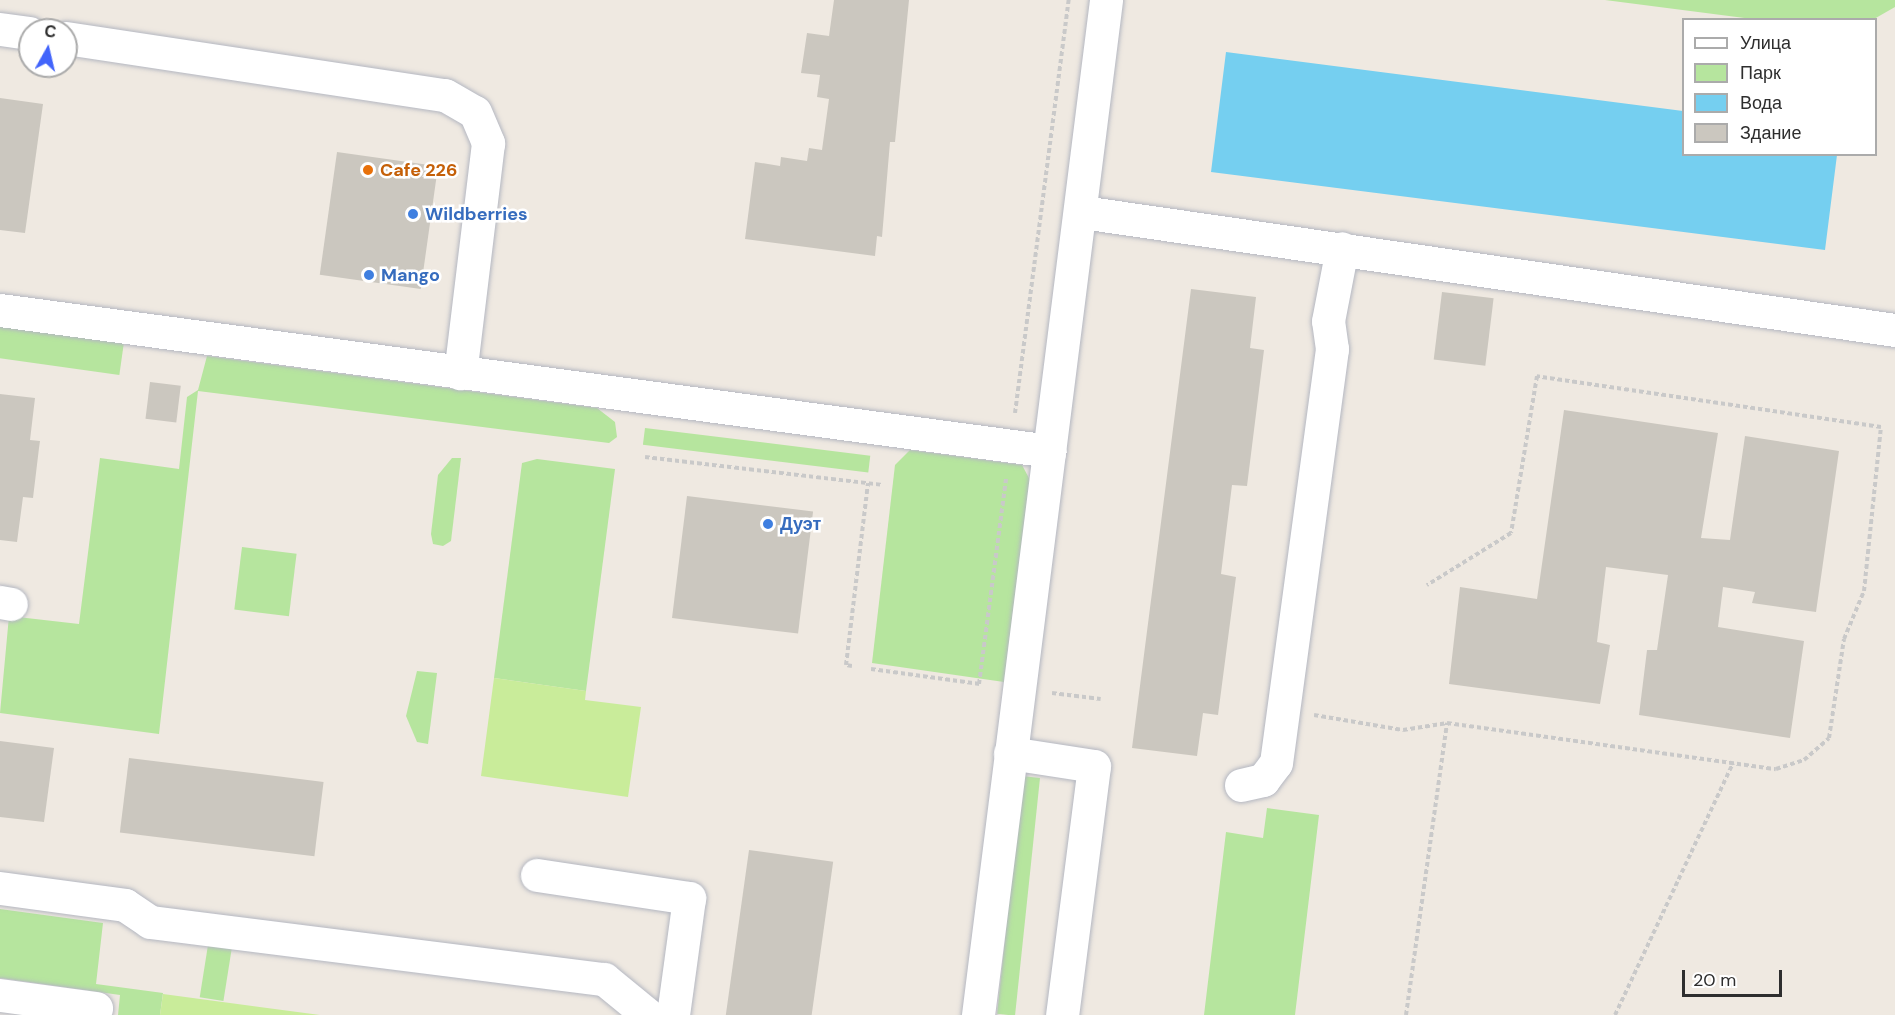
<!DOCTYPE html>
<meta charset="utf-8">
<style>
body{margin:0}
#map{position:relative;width:1895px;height:1015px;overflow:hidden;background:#efe9e1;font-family:"DM Sans",sans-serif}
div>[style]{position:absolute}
.green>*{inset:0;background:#b6e59e;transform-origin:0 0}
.pitch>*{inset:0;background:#c9ec9a}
.water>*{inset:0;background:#75cff0}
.building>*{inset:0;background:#cbc7bf;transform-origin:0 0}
.path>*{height:4px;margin-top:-2px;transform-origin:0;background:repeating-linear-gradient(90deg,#c9c9c9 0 4.5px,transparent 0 7.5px)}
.roads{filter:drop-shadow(0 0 2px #b4b7c1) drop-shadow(0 0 2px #b4b7c1)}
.minor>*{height:33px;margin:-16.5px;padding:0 16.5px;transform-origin:16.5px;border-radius:16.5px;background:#fff}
.dots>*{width:16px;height:16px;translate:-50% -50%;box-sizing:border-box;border:3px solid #fff;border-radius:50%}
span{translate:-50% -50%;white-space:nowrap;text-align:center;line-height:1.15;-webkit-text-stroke:5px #fff;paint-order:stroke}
.food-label{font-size:18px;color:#c56008;font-weight:700}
.left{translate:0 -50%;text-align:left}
.shop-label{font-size:18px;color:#366cbe;font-weight:700}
.legend{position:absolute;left:1682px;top:18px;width:195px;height:138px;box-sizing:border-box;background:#fff;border:2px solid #ababab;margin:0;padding:8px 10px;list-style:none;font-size:18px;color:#2e2e2e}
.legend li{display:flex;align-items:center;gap:12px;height:30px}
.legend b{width:30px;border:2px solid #ababab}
.north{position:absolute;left:18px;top:18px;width:60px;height:60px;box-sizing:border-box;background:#fff;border:2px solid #ababab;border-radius:50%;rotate:8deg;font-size:16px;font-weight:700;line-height:24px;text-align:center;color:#2e2e2e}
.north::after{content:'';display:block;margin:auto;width:21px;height:27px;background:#4264fb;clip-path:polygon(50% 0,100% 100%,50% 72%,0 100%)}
.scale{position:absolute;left:1682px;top:970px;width:100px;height:27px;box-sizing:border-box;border:3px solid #2e2e2e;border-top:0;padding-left:8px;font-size:18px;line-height:21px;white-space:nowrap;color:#2e2e2e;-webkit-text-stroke:4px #fff;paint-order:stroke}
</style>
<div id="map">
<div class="green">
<div style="clip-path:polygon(1605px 0,1895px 0,1895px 7px,1874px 19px,1760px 20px)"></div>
<div style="left:0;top:326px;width:125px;height:32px;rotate:8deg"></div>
<div style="clip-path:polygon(207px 356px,597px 408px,615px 422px,617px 437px,609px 443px,198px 391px,159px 734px,0 713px,9px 616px,79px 624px,100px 458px,179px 469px,187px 397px,198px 390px)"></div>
<div style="left:645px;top:428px;width:227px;height:17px;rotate:7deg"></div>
<div style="clip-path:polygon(910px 450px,1022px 465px,1030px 480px,1004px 682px,872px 663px,895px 465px)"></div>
<div style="clip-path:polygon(452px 458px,461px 458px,451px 541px,443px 546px,433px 544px,431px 534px,438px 475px)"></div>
<div style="clip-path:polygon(537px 459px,615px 469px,586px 691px,494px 678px,522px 463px)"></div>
<div style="left:242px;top:547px;width:55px;height:63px;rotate:7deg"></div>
<div style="clip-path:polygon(417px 671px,437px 673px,428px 744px,417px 742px,406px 716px)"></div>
<div style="left:1040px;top:778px;width:239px;height:18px;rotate:96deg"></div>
<div style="clip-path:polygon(1267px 808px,1319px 815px,1295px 1015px,1204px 1015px,1226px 832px,1263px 838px)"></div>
<div style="clip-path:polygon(0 909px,103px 923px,96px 984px,163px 993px,160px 1015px,118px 1015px,120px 995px,0 978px)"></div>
<div style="left:208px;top:945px;width:24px;height:53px;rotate:9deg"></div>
</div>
<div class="pitch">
<div style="clip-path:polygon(494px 678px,586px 691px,585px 700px,641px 707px,628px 797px,481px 776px)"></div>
<div style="clip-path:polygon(163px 994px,320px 1015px,160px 1015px)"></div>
</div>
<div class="water">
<div style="clip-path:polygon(1226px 52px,1683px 111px,1684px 154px,1837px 155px,1825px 250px,1211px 172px)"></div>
</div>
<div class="building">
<div style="clip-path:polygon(834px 0,909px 0,895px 142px,890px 142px,882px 237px,877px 236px,875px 256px,745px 239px,755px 162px,780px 166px,781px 157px,807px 161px,809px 148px,822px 150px,829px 99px,817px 97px,820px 75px,801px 73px,807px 33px,829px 36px)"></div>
<div style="clip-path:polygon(0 98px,43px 104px,25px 233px,0 230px)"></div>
<div style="left:337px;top:152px;width:102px;height:124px;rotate:8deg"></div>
<div style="clip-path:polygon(1191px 289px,1256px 297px,1250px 348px,1264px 350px,1247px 486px,1232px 485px,1221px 574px,1236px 577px,1218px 715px,1203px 713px,1197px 756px,1132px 748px)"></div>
<div style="left:1442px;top:292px;width:52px;height:68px;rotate:7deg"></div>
<div style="left:150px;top:382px;width:31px;height:37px;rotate:7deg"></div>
<div style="clip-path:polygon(0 394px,35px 398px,30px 440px,40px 441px,39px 448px,33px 498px,23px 497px,17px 542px,0 540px)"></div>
<div style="clip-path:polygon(1564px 410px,1718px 433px,1701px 538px,1730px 540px,1745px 436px,1839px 451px,1816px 612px,1752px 603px,1755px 592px,1723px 587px,1718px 627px,1804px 641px,1790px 738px,1639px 715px,1647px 650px,1657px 650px,1668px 575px,1606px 567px,1597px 642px,1610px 645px,1600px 704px,1449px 684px,1460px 587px,1537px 599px)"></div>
<div style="left:687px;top:496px;width:127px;height:123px;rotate:7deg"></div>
<div style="clip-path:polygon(0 741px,54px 748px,44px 822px,0 817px)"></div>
<div style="left:129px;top:758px;width:196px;height:75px;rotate:7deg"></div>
<div style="left:749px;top:850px;width:85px;height:167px;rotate:8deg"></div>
</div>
<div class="path">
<div style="left:1015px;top:413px;width:417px;rotate:-82.6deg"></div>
<div style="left:645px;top:457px;width:239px;rotate:6.7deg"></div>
<div style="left:852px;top:666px;width:6px;rotate:-171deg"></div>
<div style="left:846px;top:665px;width:183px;rotate:-83.1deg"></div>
<div style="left:871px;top:669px;width:110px;rotate:7.8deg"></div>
<div style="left:979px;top:684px;width:207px;rotate:-82.5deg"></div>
<div style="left:1052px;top:693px;width:49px;rotate:7deg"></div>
<div style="left:1314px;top:715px;width:90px;rotate:9.6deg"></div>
<div style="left:1403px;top:730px;width:45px;rotate:-9deg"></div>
<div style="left:1447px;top:723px;width:332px;rotate:8deg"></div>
<div style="left:1776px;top:769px;width:29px;rotate:-18deg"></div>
<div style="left:1804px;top:760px;width:33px;rotate:-41deg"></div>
<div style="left:1829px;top:738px;width:100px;rotate:-81.4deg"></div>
<div style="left:1844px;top:639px;width:52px;rotate:-67.4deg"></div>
<div style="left:1864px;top:591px;width:165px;rotate:-84.1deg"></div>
<div style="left:1881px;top:427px;width:348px;rotate:-171.6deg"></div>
<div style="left:1537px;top:376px;width:159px;rotate:99.4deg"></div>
<div style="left:1511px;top:533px;width:99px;rotate:148.2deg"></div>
<div style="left:1406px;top:1015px;width:295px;rotate:-82deg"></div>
<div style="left:1615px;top:1015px;width:278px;rotate:-64.9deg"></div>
</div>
<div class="roads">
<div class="minor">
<div style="left:0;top:29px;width:30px;rotate:8deg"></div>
<div style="left:66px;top:38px;width:383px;rotate:8.6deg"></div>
<div style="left:445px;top:95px;width:34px;rotate:30deg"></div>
<div style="left:475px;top:112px;width:34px;rotate:67deg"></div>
<div style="left:488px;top:143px;width:232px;rotate:96.9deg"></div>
<div style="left:1082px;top:212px;width:822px;rotate:8.26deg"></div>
<div style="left:0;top:310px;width:1059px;rotate:7.65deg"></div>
<div style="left:0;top:602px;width:11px;rotate:10deg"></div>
<div style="left:1010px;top:753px;width:85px;rotate:8.8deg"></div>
<div style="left:1094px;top:766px;width:251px;rotate:97.3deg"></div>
<div style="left:1241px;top:785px;width:23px;rotate:-13deg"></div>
<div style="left:1263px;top:780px;width:21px;rotate:-53deg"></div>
<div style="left:1276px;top:763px;width:418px;rotate:-82.3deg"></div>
<div style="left:1332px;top:349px;width:28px;rotate:-98deg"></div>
<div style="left:1328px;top:321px;width:74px;rotate:-79.1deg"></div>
<div style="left:537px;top:875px;width:154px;rotate:8.6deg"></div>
<div style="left:689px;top:898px;width:118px;rotate:97.8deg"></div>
<div style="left:0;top:888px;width:126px;rotate:7.7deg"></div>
<div style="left:125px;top:905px;width:30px;rotate:34deg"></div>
<div style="left:150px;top:922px;width:458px;rotate:7.2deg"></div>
<div style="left:604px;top:979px;width:57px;rotate:39.3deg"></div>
<div style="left:0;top:995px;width:97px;rotate:7.7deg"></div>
<div style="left:978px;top:1015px;width:1023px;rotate:-82.81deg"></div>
</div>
</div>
<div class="dots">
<div style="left:368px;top:170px;background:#e8710a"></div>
<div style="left:413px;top:214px;background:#3f7fe0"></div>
<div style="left:369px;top:275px;background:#3f7fe0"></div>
<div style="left:768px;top:524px;background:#3f7fe0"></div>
</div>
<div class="food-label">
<span class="left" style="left:380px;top:170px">Cafe 226</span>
</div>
<div class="shop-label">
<span class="left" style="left:425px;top:214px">Wildberries</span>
<span class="left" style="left:381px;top:275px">Mango</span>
<span class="left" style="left:780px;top:524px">Дуэт</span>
</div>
<ul class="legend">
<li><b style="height:8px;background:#fff"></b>Улица</li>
<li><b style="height:16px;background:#b6e59e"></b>Парк</li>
<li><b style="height:16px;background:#75cff0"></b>Вода</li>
<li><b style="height:16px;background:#cbc7bf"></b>Здание</li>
</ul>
<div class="north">С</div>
<div class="scale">20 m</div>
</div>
